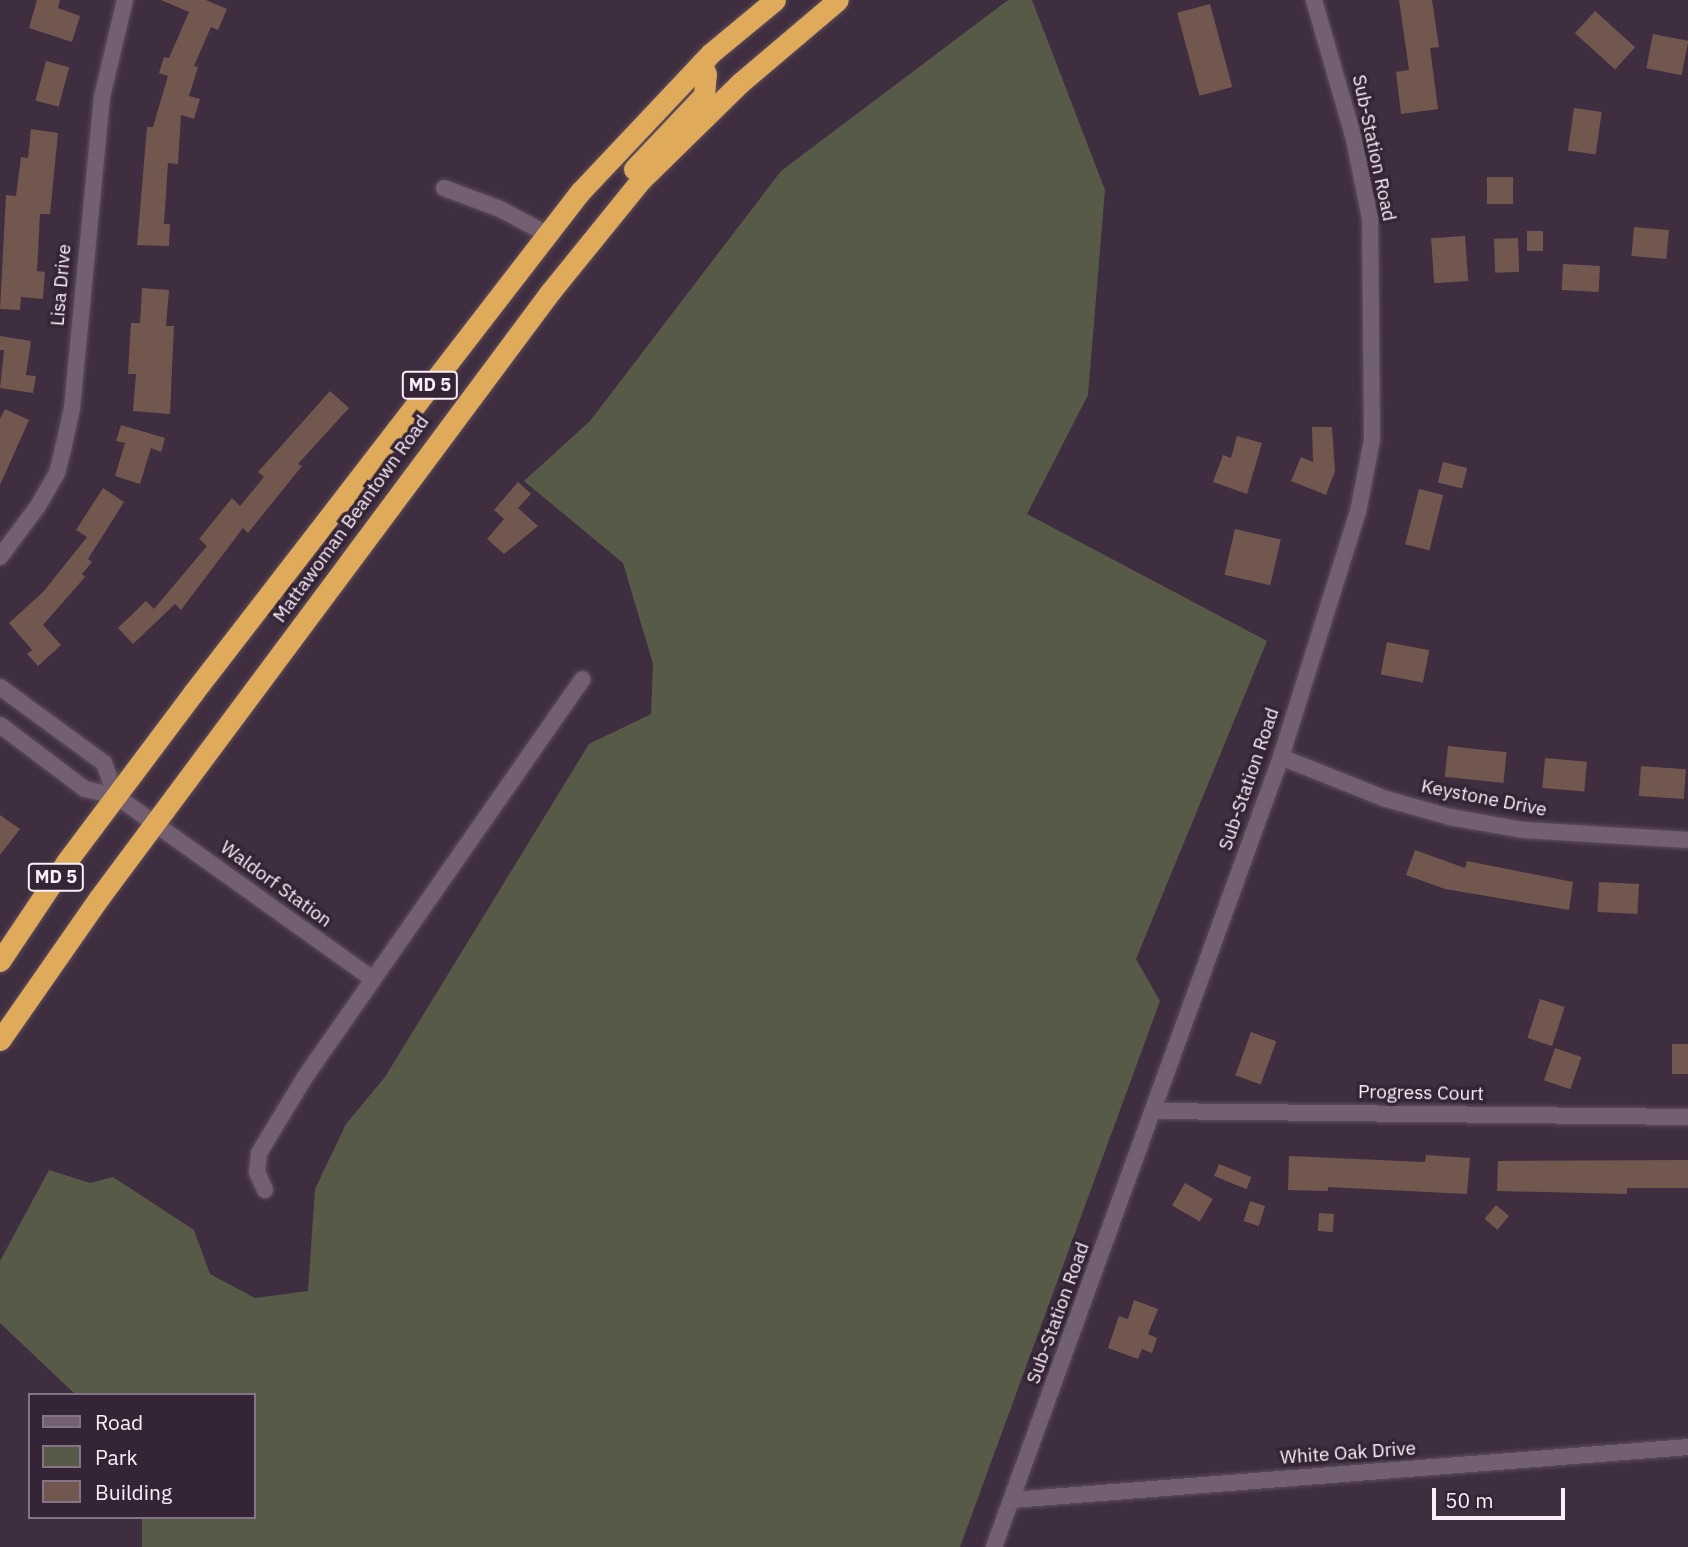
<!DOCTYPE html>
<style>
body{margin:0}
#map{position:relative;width:1688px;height:1547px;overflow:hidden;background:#3f2e3f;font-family:"IBM Plex Sans",sans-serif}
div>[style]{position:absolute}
.green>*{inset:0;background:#565a46}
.building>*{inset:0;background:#72574f;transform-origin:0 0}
.roads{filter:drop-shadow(0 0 2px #5d4d5d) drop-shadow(0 0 2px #5d4d5d)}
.street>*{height:16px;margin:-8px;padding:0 8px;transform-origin:8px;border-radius:8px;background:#735f72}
.highway>*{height:21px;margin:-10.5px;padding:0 10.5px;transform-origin:10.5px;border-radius:10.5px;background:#dfab5b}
span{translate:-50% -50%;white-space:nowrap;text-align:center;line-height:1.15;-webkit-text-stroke:7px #352435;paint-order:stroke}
.shield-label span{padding:2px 5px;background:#352435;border:2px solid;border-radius:5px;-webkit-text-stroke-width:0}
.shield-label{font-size:18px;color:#f9eef9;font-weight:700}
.street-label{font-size:19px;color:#f9eef9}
.legend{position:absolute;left:28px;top:1393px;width:228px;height:126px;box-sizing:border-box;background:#352435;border:2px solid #837583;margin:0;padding:9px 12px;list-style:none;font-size:21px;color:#f9eef9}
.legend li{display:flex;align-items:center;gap:14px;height:35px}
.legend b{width:35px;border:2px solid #837583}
.scale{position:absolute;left:1432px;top:1488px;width:133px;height:32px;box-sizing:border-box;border:4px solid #f9eef9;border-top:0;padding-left:9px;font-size:21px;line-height:24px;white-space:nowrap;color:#f9eef9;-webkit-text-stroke:5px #352435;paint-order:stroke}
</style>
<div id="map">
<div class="green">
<div style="clip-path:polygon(1008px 0,1032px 0,1105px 190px,1088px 395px,1027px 514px,1267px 641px,1136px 959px,1160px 1001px,960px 1547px,142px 1547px,142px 1517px,254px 1517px,254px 1395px,76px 1395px,0 1323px,0 1261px,49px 1170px,90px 1183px,113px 1177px,194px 1230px,210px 1274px,255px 1298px,308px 1291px,315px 1189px,346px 1124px,385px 1077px,589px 744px,651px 714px,653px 664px,623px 563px,524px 481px,590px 421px,781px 171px)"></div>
</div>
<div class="building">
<div style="clip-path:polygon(37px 0,60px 0,58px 8px,80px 16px,72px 42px,29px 28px)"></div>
<div style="clip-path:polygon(161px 0,206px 0,227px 9px,218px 30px,211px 27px,194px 66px,198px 67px,189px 96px,200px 99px,194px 119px,181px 115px,178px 164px,168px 163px,164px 224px,170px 224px,169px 246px,137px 245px,147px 127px,153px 127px,168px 76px,159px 73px,164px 57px,169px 58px,189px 12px)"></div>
<div style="clip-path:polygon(1399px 0,1432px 0,1439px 47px,1430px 48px,1438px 109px,1401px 114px,1396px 72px,1409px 70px)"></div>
<div style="left:1210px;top:4px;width:86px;height:34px;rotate:75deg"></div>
<div style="left:1595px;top:11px;width:54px;height:30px;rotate:42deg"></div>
<div style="left:1653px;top:34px;width:36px;height:35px;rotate:11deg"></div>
<div style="left:46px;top:61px;width:24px;height:41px;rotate:15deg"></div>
<div style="left:1574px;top:108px;width:28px;height:43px;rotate:8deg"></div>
<div style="clip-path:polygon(31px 129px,58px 133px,50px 214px,40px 214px,37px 271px,45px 272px,43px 299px,21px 297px,20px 310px,0 309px,6px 195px,16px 196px,21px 157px,28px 158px)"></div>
<div style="left:1487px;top:177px;width:26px;height:27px"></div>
<div style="left:1634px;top:227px;width:35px;height:29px;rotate:5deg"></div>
<div style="left:1527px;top:231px;width:16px;height:20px"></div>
<div style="left:1465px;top:236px;width:45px;height:34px;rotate:86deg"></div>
<div style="left:1518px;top:238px;width:34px;height:24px;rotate:88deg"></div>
<div style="left:1563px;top:264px;width:37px;height:26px;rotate:3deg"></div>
<div style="clip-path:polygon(142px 288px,169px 290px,166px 326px,174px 326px,170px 414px,133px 411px,136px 374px,128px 374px,130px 338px,131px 323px,140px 323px)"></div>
<div style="clip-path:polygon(0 336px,31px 341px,26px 375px,36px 376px,33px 393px,0 388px,4px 350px,0 350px)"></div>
<div style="clip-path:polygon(330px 391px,349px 408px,298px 464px,302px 466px,248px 533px,243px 528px,181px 610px,175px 604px,133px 644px,118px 628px,146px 601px,154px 609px,207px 546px,199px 539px,232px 498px,240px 506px,264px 477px,258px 472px)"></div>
<div style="clip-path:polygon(5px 409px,29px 420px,0 485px,0 419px)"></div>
<div style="clip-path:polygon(121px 425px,165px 438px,161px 452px,151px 448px,140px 484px,115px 476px,125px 443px,116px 441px)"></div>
<div style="clip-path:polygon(1312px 427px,1332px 427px,1335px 471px,1326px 495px,1291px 481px,1301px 457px,1313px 462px)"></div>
<div style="clip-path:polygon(1237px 436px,1262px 443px,1247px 494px,1213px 482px,1223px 455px,1231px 458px)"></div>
<div style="left:1443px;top:462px;width:25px;height:21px;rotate:14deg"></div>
<div style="clip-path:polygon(518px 482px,531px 494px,518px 508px,538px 526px,504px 554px,487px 539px,504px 519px,494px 510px)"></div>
<div style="clip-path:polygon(103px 488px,124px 502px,88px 559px,92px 562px,82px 574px,85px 577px,43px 625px,61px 645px,38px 666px,27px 654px,32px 650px,9px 623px,43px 592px,87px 537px,76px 530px)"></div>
<div style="left:1419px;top:489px;width:25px;height:57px;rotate:14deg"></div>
<div style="left:1235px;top:529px;width:47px;height:47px;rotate:13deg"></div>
<div style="left:1387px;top:642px;width:43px;height:33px;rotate:11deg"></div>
<div style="left:1448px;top:746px;width:59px;height:31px;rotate:6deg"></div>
<div style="left:1545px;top:758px;width:42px;height:30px;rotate:5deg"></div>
<div style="left:1641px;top:766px;width:45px;height:30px;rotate:4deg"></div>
<div style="clip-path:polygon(0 815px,20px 829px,0 855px)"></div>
<div style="clip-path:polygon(1415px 850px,1465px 868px,1467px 861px,1573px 882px,1569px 910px,1445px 889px,1406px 875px)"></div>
<div style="left:1599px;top:882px;width:40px;height:30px;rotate:3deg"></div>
<div style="left:1540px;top:999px;width:26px;height:41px;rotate:18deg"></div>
<div style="left:1251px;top:1032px;width:27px;height:46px;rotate:20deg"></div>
<div style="left:1672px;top:1044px;width:16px;height:30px"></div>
<div style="left:1555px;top:1048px;width:28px;height:34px;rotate:19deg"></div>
<div style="clip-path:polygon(1426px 1155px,1470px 1158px,1467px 1194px,1328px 1187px,1328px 1191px,1288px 1190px,1289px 1156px,1425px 1162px)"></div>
<div style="clip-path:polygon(1688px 1160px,1688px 1188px,1627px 1188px,1627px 1194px,1497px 1191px,1498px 1161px)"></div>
<div style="left:1219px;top:1164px;width:35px;height:13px;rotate:22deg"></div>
<div style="left:1185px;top:1183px;width:32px;height:26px;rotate:30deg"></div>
<div style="left:1250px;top:1201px;width:16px;height:21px;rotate:18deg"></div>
<div style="left:1496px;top:1205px;width:17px;height:18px;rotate:40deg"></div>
<div style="left:1319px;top:1213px;width:15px;height:18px;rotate:4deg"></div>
<div style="clip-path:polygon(1134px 1300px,1158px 1309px,1148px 1334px,1157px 1338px,1152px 1353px,1142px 1349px,1138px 1359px,1108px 1348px,1119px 1316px,1128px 1319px)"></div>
</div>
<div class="roads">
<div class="street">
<div style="left:444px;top:188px;width:60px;rotate:20.6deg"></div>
<div style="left:500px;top:209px;width:53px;rotate:28deg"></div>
<div style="left:0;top:557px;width:64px;rotate:-53.3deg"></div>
<div style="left:38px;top:506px;width:38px;rotate:-60deg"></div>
<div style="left:57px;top:473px;width:25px;rotate:-76deg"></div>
<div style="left:63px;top:449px;width:42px;rotate:-77.6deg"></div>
<div style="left:72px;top:408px;width:312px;rotate:-84.5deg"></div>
<div style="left:102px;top:97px;width:100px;rotate:-76.7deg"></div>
<div style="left:0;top:687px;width:129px;rotate:36.2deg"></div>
<div style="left:104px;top:763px;width:35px;rotate:70deg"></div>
<div style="left:0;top:725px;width:106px;rotate:37deg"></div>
<div style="left:85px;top:789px;width:32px;rotate:13deg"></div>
<div style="left:116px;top:796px;width:315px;rotate:35.5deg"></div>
<div style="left:1281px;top:757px;width:113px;rotate:21.8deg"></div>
<div style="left:1386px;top:799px;width:66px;rotate:15.7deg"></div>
<div style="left:1450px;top:817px;width:75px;rotate:10deg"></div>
<div style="left:1524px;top:830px;width:164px;rotate:3.5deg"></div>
<div style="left:1153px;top:1111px;width:535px;rotate:0.64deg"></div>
<div style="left:265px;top:1190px;width:20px;rotate:-114deg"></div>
<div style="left:257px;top:1172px;width:19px;rotate:-84deg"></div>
<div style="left:259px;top:1153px;width:89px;rotate:-58.8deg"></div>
<div style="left:305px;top:1077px;width:485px;rotate:-55.1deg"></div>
<div style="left:1012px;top:1500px;width:678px;rotate:-4.48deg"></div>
<div style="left:994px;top:1547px;width:841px;rotate:-70.03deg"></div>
<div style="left:1281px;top:757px;width:257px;rotate:-72.6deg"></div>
<div style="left:1358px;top:512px;width:73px;rotate:-79deg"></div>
<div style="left:1372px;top:440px;width:221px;rotate:-90.5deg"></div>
<div style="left:1370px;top:219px;width:82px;rotate:-101.3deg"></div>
<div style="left:1354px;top:139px;width:145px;rotate:-106.1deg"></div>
</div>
<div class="highway">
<div style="left:634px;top:169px;width:102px;rotate:-46.6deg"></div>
<div style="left:704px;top:95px;width:21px;rotate:-85deg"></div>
<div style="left:706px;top:74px;width:12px;rotate:-114deg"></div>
<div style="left:0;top:961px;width:120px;rotate:-56.2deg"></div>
<div style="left:67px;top:861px;width:210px;rotate:-53.1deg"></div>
<div style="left:193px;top:693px;width:633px;rotate:-52.32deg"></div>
<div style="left:580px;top:192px;width:191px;rotate:-46.7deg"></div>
<div style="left:711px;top:53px;width:83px;rotate:-39.6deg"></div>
<div style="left:0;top:1040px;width:173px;rotate:-55.1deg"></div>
<div style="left:99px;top:898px;width:757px;rotate:-53.33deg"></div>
<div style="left:551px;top:291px;width:143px;rotate:-51deg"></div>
<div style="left:641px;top:180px;width:139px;rotate:-44.4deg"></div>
<div style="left:740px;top:83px;width:128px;rotate:-40.3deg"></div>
</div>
</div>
<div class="shield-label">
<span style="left:430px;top:385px">MD 5</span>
<span style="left:56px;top:877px">MD 5</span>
</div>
<div class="street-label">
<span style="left:1374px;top:148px;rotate:78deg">Sub-Station Road</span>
<span style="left:61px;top:285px;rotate:-85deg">Lisa Drive</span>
<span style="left:351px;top:519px;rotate:-54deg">Mattawoman Beantown Road</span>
<span style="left:1249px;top:779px;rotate:-71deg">Sub-Station Road</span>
<span style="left:1484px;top:798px;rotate:11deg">Keystone Drive</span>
<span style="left:276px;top:884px;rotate:36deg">Waldorf Station</span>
<span style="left:1421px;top:1093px;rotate:1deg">Progress Court</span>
<span style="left:1058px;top:1313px;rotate:-70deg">Sub-Station Road</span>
<span style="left:1348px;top:1453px;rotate:-4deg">White Oak Drive</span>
</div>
<ul class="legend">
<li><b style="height:9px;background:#735f72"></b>Road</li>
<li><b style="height:19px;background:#565a46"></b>Park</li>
<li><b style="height:19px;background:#72574f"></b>Building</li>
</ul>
<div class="scale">50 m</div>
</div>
